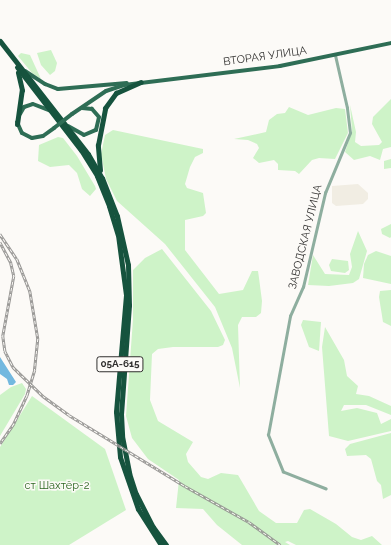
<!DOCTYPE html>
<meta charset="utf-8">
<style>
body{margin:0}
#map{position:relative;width:391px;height:545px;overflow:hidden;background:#fcfaf7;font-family:Raleway,sans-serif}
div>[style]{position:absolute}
.built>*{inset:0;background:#f1ede3}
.green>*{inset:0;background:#cef3c8}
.water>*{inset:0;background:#73b8df}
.minor>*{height:2.5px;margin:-1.25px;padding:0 1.25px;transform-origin:1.25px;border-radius:1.25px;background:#8eae9f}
.major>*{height:4px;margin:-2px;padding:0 2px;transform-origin:2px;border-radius:2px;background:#2e6d55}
.highway>*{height:5px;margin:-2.5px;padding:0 2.5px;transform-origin:2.5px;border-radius:2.5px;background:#16533e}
.rail>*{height:2.5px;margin-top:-1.25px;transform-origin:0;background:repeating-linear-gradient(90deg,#fcfaf7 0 3px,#969593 0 6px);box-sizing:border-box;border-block:1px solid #969593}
.major-bridge>*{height:4px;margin:-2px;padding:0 2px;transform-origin:2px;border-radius:2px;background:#2e6d55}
span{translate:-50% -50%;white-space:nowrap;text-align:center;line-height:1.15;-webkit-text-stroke:3px #fcfaf7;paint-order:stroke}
.shield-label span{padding:1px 3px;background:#fcfaf7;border:1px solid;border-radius:3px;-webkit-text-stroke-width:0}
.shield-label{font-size:10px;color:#302f2e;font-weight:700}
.street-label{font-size:11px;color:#302f2e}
.park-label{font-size:11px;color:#2c6721}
</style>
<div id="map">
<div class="built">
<div style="clip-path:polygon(358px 184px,368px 193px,368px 199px,363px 204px,336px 206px,332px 203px,332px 186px)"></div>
</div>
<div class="green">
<div style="clip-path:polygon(51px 50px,57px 63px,55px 71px,50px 75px,41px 65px,37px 53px)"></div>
<div style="clip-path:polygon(21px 53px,30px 55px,41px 79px,32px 73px,18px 56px)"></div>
<div style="clip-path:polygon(391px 99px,391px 147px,383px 149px,380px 160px,370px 156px,354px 160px,345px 152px,352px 131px,350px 105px,356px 132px,355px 142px,361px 146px,379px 145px,382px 142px,372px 124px,373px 117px)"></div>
<div style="clip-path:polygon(289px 107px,308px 115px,336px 108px,345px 109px,348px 133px,335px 159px,319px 158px,312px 160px,299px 174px,295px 171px,278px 170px,278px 164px,274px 160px,259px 163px,253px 158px,259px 148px,257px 144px,248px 140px,234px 139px,266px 132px,269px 120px,277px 114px,285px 113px)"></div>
<div style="clip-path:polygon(113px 130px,203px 149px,203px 153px,195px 157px,190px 167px,185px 184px,187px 188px,203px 193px,206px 213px,203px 216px,185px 220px,185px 250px,219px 294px,243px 290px,252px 271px,258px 271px,259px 278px,262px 301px,261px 313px,256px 317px,242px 317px,238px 325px,240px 388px,232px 348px,215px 307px,165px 244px,117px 201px,106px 179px,101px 154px,105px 135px)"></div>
<div style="clip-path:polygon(58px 137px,63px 138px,77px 156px,95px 186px,96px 189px,90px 196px,82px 189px,77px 173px,69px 165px,50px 167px,38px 161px,39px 145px)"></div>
<div style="clip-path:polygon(391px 159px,391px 168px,384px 169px,384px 161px)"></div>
<div style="clip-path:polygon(391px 224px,391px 237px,390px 238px,382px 234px,381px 229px)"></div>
<div style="clip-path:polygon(358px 231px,367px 251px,359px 279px,353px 283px,329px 286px,308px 285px,313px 255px,325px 274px,349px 275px,352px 267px,350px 254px)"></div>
<div style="clip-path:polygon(162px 249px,211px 311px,225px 340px,223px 345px,218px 347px,173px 347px,158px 349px,152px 354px,150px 400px,158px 421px,193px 442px,186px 454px,188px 462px,201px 477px,208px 479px,221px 473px,238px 475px,259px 511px,276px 523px,297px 523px,304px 510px,310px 509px,336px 524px,352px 537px,361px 540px,372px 536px,382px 545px,296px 545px,288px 541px,285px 542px,290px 545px,242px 545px,217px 525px,203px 509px,176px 508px,179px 480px,148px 459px,132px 438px,126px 416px,133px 319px,133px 270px,145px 258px)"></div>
<div style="clip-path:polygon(376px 251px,391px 256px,391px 284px,363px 278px,364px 264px,368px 255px)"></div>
<div style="clip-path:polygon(332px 259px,348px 261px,349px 270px,345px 273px,331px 271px,329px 265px)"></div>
<div style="clip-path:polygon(391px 290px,391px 326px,383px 322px,379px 297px,380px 291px)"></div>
<div style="clip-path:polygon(303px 320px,321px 322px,319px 351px,309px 347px,301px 325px)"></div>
<div style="clip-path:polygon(325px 327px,344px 360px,347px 376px,358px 386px,356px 394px,369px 396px,391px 406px,391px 415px,366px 405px,344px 405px,341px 411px,357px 408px,377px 413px,381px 424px,391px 419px,391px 431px,348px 441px,329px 436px,322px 347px)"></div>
<div style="clip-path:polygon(22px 383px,26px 389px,25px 394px,0 436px,0 395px,11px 387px)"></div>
<div style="clip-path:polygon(32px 396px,105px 449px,126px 510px,69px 545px,0 545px,0 447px)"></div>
<div style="clip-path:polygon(391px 433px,391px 495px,383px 499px,381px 485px,377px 481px,371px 459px,366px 455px,347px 456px,345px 449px,350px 444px)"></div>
</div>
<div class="water">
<div style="clip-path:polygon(0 357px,16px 382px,13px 385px,9px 385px,7px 379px,0 374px)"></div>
</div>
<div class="minor">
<div style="left:326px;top:489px;width:46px;rotate:-158.4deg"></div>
<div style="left:283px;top:472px;width:40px;rotate:-112deg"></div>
<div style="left:268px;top:435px;width:121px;rotate:-79.5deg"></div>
<div style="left:290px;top:316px;width:32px;rotate:-66deg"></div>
<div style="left:303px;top:287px;width:97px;rotate:-76.8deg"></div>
<div style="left:325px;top:193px;width:65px;rotate:-67.4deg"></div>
<div style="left:350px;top:133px;width:25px;rotate:-97deg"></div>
<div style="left:347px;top:108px;width:54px;rotate:-102.8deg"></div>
</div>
<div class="major">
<div style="left:25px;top:71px;width:24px;rotate:33deg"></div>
<div style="left:45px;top:84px;width:14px;rotate:21deg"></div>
<div style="left:58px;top:89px;width:69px;rotate:-5deg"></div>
<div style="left:20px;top:114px;width:8px;rotate:-60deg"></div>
<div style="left:24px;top:107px;width:9px;rotate:-18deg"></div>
<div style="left:33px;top:104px;width:17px;rotate:21deg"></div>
<div style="left:72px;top:114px;width:41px;rotate:-34.1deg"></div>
<div style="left:106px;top:91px;width:19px;rotate:-18deg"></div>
<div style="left:124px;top:85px;width:157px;rotate:-6.9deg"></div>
<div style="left:280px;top:66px;width:113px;rotate:-11.7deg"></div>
<div style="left:17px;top:122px;width:12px;rotate:66deg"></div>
<div style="left:22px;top:133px;width:11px;rotate:27deg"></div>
<div style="left:32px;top:138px;width:11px;rotate:-10deg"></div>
<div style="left:43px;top:136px;width:14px;rotate:-36deg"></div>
<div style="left:68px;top:126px;width:18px;rotate:29deg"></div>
<div style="left:84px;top:135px;width:13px;rotate:-23deg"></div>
<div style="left:96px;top:130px;width:13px;rotate:-77deg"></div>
<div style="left:99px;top:117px;width:11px;rotate:-131deg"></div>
<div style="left:92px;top:109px;width:10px;rotate:-174deg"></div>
</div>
<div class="highway">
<div style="left:0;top:41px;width:143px;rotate:52.1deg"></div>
<div style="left:88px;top:154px;width:28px;rotate:60deg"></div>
<div style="left:102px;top:178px;width:41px;rotate:68.5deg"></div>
<div style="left:117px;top:216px;width:50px;rotate:77.3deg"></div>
<div style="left:128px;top:265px;width:40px;rotate:88.6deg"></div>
<div style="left:129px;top:305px;width:109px;rotate:94.2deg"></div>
<div style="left:121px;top:414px;width:22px;rotate:87deg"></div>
<div style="left:122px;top:436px;width:38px;rotate:79deg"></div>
<div style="left:129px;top:473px;width:22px;rotate:72deg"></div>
<div style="left:136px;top:494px;width:37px;rotate:63deg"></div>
<div style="left:153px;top:527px;width:22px;rotate:54deg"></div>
<div style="left:17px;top:67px;width:105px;rotate:52.4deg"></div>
<div style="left:81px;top:150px;width:31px;rotate:58deg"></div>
<div style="left:97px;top:176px;width:32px;rotate:68deg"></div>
<div style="left:109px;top:206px;width:30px;rotate:73deg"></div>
<div style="left:118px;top:235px;width:61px;rotate:82.4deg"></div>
<div style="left:126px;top:295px;width:117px;rotate:94.9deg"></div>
<div style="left:116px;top:412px;width:45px;rotate:84.9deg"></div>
<div style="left:120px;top:457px;width:55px;rotate:70.9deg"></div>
<div style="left:138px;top:509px;width:43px;rotate:57.4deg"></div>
<div style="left:17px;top:124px;width:34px;rotate:-82deg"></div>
<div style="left:22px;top:90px;width:18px;rotate:-103deg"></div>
<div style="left:100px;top:170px;width:25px;rotate:-95deg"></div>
<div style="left:98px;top:145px;width:38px;rotate:-79deg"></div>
<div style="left:105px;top:108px;width:19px;rotate:-54deg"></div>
<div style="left:116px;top:93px;width:27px;rotate:-24deg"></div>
</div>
<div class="rail">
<div style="left:0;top:234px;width:30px;rotate:56deg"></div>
<div style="left:17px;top:259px;width:35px;rotate:68deg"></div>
<div style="left:30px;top:291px;width:49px;rotate:80.5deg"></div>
<div style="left:38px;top:339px;width:31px;rotate:96deg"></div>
<div style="left:35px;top:370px;width:27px;rotate:107deg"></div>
<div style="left:27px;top:396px;width:31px;rotate:115deg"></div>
<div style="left:14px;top:424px;width:24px;rotate:125deg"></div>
<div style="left:0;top:242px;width:24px;rotate:62deg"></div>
<div style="left:11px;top:263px;width:13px;rotate:77deg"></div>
<div style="left:14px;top:276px;width:61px;rotate:100.4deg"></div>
<div style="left:3px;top:336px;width:15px;rotate:82deg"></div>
<div style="left:5px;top:351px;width:18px;rotate:63deg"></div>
<div style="left:13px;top:367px;width:42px;rotate:44deg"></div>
<div style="left:43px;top:396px;width:32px;rotate:36deg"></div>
<div style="left:69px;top:415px;width:136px;rotate:31.5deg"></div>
<div style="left:185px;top:486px;width:73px;rotate:29.4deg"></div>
<div style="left:249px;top:522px;width:39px;rotate:36deg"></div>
</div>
<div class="major-bridge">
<div style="left:54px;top:128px;width:23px;rotate:-38deg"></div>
</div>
<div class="shield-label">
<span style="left:120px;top:364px">05А-615</span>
</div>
<div class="street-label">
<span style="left:265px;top:57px;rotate:-8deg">ВТОРАЯ УЛИЦА</span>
<span style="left:306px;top:237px;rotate:-76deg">ЗАВОДСКАЯ УЛИЦА</span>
</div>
<div class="park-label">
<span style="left:57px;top:486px">ст Шахтёр-2</span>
</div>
</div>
